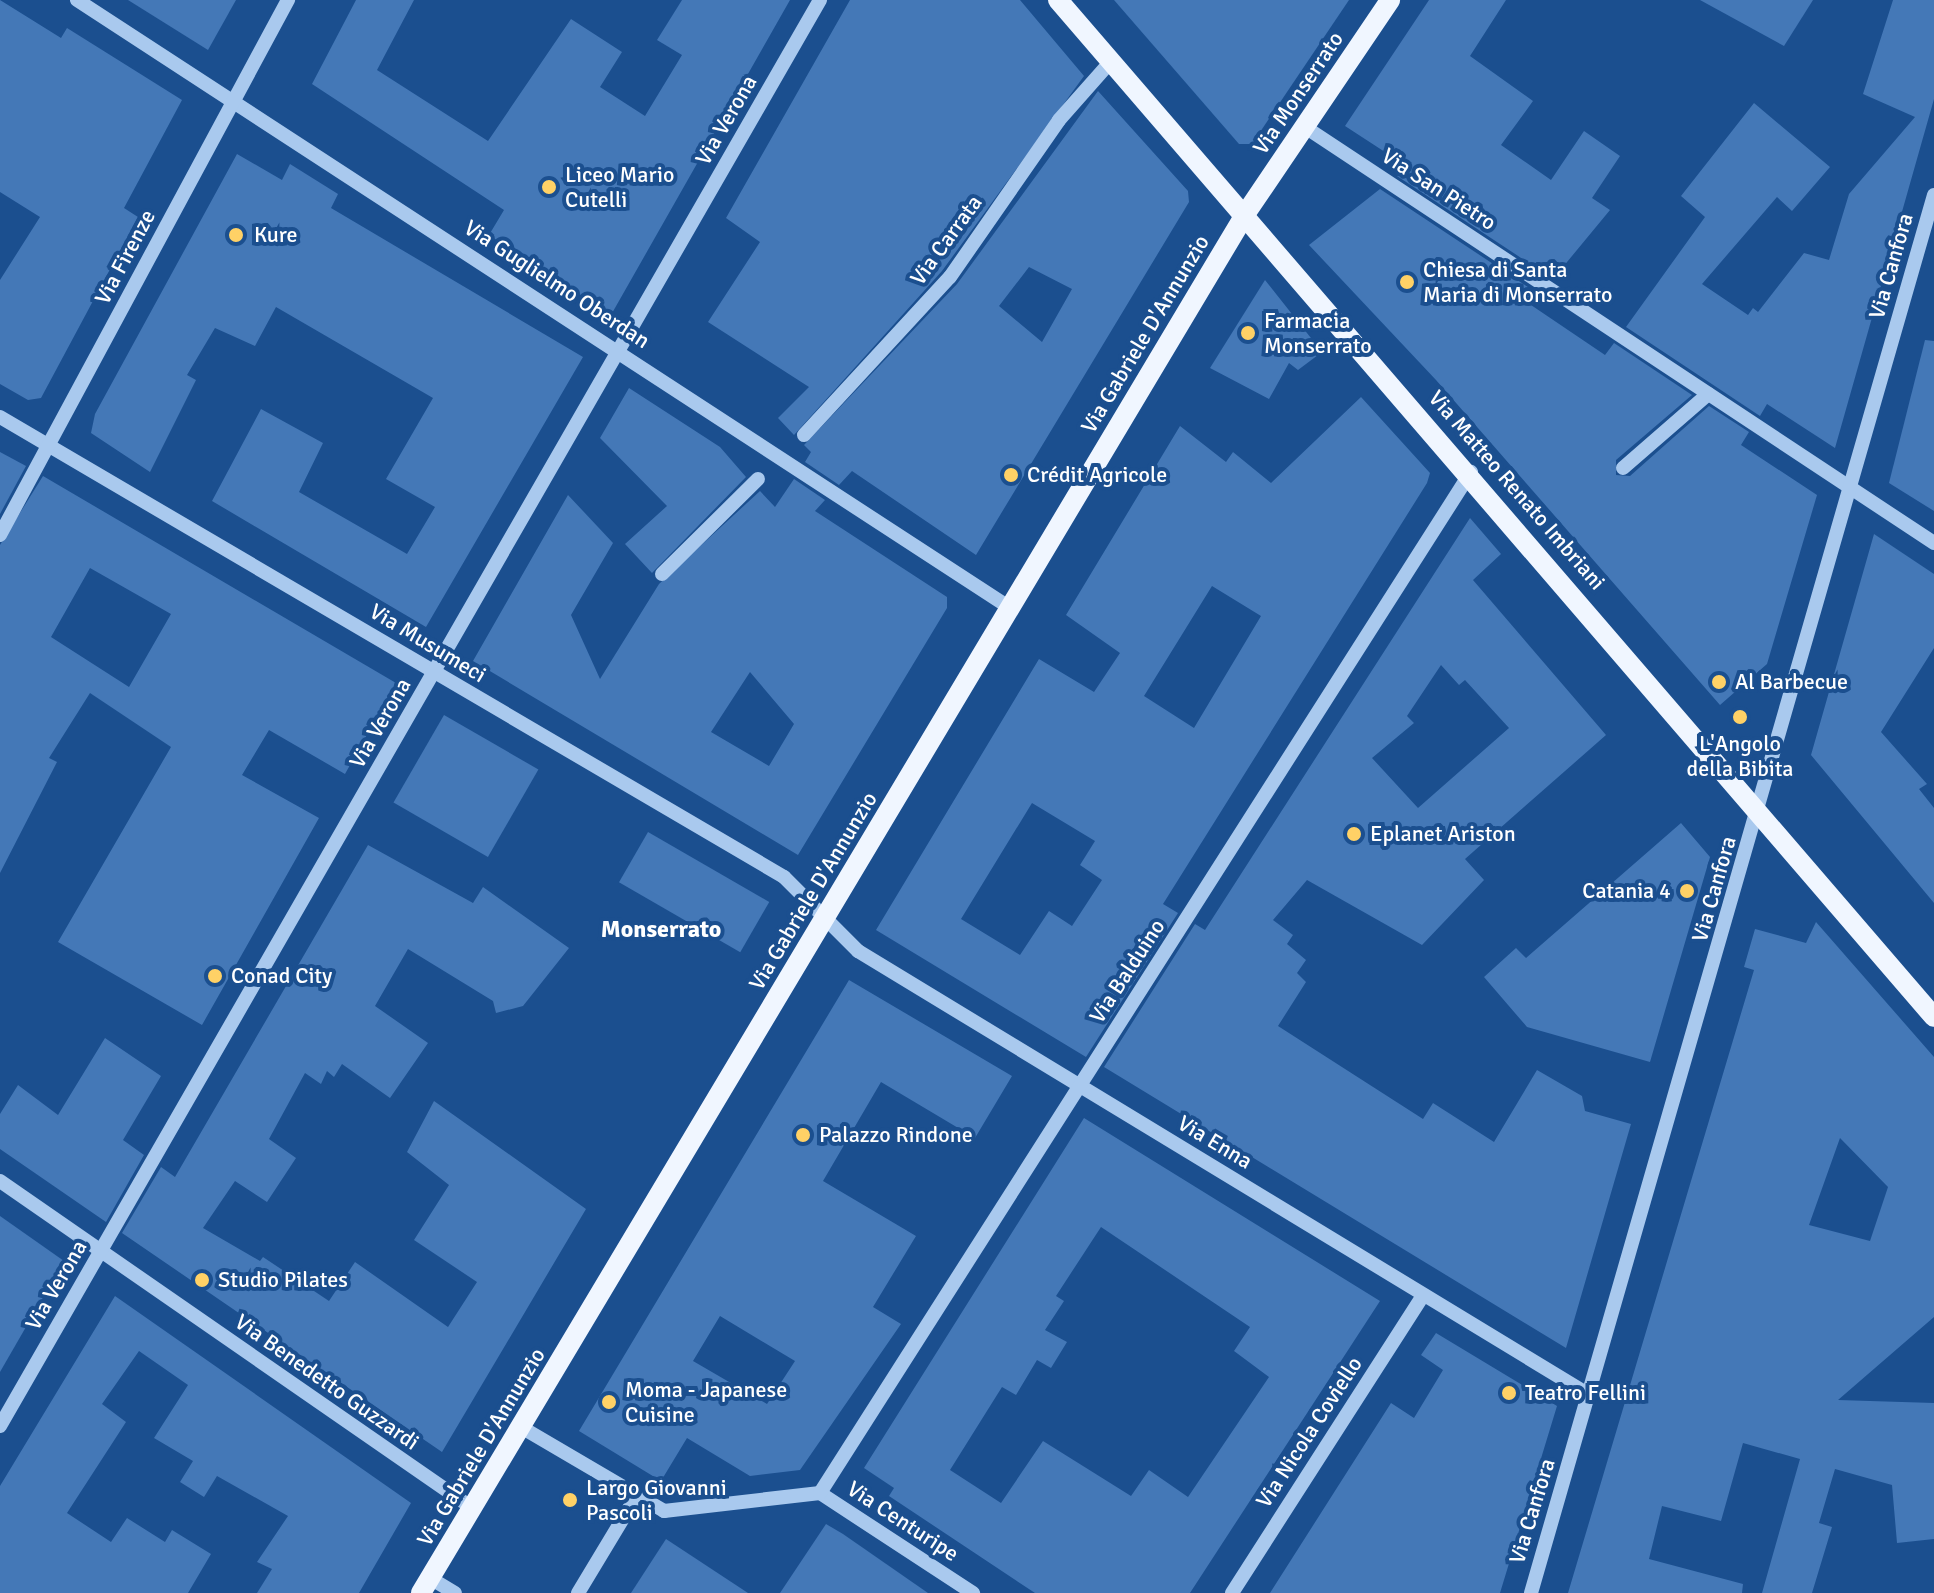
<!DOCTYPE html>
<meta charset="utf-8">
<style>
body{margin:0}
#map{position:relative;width:1934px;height:1593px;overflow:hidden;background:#1b4f8f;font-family:Signika,sans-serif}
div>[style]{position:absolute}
.building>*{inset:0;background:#4478b7;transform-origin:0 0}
.minor>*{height:14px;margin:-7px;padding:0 7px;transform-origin:7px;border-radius:7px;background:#a9c9ee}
.major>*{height:20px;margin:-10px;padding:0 10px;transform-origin:10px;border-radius:10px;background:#f0f6ff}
.dots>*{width:22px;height:22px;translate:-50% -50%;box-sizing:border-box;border:4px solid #1b4f8f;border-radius:50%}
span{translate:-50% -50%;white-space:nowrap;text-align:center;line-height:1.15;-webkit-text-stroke:8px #1b4f8f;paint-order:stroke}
.street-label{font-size:22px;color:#fff}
.poi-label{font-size:22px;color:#fff}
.left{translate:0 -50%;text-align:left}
.right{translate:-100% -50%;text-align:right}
.neighbourhood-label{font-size:24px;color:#fff;font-weight:700}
</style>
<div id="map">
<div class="building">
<div style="clip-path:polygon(0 0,61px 38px,67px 28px,182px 100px,124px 208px,138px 217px,41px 398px,28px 400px,0 384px,0 280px,40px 217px,0 192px)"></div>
<div style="clip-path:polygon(128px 0,236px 0,208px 50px)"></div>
<div style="clip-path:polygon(356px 0,414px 0,377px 70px,488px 141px,571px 19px,622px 52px,600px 87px,645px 116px,682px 55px,657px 40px,682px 0,790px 0,611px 315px,489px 235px,504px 210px,312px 84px)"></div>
<div style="clip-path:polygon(850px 0,1020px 0,1084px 76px,942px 271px,794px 435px,778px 418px,809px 387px,708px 322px,760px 242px,726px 218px)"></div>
<div style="clip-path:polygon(1114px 0,1349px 0,1252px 144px,1239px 144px)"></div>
<div style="clip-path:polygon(1429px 0,1506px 0,1470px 56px,1533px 101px,1501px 145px,1551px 180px,1584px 131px,1620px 156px,1592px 198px,1610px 210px,1553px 279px,1397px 176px,1408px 167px,1345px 126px)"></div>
<div style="clip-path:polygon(1700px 0,1813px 0,1784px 46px)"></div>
<div style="clip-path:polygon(1893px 0,1934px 0,1934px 99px,1835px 448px,1767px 404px,1760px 416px,1626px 327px,1705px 217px,1681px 196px,1754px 103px,1830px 167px,1792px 211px,1777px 197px,1702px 284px,1748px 315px,1753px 308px,1758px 312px,1804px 253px,1829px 260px,1849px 194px,1915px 117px,1863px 94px)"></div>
<div style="clip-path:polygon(evenodd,1098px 91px,1188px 191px,1189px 202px,976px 555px,852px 471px,839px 485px,805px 462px,811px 452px,804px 445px,957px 284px,1098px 91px,1029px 267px,1072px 289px,1042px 342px,999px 306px,1029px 267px)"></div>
<div style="clip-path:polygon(237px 154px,282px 180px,290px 164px,338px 194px,331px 208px,583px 357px,426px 627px,212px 501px,261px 409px,323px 443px,299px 492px,407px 554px,435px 507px,386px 479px,433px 398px,276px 307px,255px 346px,215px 328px,187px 375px,196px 380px,150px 472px,91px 433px,95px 414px)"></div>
<div style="clip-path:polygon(1380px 189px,1540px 295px,1531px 305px,1605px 355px,1614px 343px,1692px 395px,1616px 460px,1616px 475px,1630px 476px,1709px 406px,1749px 432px,1741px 445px,1817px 495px,1767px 664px,1720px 705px,1436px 380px,1309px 245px)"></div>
<div style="clip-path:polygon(1265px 280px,1322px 352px,1298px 370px,1289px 363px,1269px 399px,1210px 368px)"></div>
<div style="clip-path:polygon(1925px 340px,1934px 341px,1934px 511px,1889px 483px)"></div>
<div style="clip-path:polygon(629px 388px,720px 447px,746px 477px,652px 573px,625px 544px,667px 506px,600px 438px)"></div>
<div style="clip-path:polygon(evenodd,1361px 397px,1430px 473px,1427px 483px,1163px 904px,1178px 913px,1086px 1057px,876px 930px,1039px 659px,1094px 692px,1120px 653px,1066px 615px,1180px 426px,1226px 462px,1233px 452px,1271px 483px,1361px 397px,1212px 586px,1261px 616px,1194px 728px,1144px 696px,1212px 586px,1361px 397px,1032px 803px,1095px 841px,1080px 865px,1102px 880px,1072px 926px,1049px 911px,1020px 955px,961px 919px,1032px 803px)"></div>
<div style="clip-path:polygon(0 452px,26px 466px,0 514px)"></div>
<div style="clip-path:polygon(evenodd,43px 476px,396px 683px,345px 774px,269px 730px,242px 775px,319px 818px,202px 1025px,58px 942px,171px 747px,90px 693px,49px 758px,57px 762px,0 873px,0 545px,43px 476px,90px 568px,171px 614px,129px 687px,51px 637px,90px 568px)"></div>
<div style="clip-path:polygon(evenodd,794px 479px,825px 500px,815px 511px,947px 597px,947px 608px,798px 855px,473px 661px,568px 495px,613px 543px,571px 615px,600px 679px,659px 584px,760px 491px,775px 507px,794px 479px,750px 672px,794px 724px,769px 766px,711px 732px,750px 672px)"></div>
<div style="clip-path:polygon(evenodd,1470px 518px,1501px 554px,1473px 580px,1606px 735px,1465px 859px,1484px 880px,1422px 945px,1307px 880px,1273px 920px,1293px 935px,1287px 944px,1306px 960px,1297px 973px,1306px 982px,1278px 1026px,1423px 1119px,1433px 1103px,1494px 1142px,1537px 1070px,1582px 1096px,1585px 1111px,1631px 1124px,1566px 1348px,1104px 1067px,1195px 924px,1205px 930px,1470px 518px,1441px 665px,1459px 685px,1465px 680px,1509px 728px,1418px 808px,1372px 758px,1414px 723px,1407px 716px,1441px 665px)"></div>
<div style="clip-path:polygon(1874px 534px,1934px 574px,1934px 648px,1881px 732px,1927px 784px,1919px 789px,1934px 808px,1934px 903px,1811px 755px)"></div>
<div style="left:444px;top:715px;width:109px;height:101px;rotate:30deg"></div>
<div style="clip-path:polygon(1681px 823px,1710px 857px,1650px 1062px,1527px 1027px,1484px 977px,1516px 948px,1526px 958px)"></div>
<div style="left:648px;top:832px;width:140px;height:58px;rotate:30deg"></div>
<div style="clip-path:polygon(368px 845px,473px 903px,483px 887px,569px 948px,523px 1006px,496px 1013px,493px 1001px,408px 949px,375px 1006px,428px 1043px,390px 1098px,342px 1064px,334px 1077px,327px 1071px,321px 1084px,305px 1073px,269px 1139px,296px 1158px,267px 1202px,235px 1181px,203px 1228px,260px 1261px,263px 1257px,329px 1301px,355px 1262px,448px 1327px,477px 1282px,414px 1240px,449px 1185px,407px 1152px,434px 1101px,586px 1209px,442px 1452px,122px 1233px,161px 1167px,175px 1177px)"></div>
<div style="clip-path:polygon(evenodd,1816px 922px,1934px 1057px,1934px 1317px,1838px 1400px,1934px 1403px,1934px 1539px,1897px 1543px,1892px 1485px,1835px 1469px,1819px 1523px,1832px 1527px,1812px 1593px,1762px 1593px,1800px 1459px,1743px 1443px,1721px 1521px,1662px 1506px,1649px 1559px,1743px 1584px,1742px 1593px,1568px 1593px,1754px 970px,1744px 967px,1755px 929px,1806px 943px,1816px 922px,1840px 1138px,1888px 1187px,1870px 1241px,1809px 1225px,1840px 1138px)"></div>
<div style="clip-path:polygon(evenodd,849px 980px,1012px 1076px,975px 1138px,881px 1082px,823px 1181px,916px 1236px,873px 1307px,901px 1324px,800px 1470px,750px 1476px,687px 1438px,661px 1481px,579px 1431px,849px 980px,720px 1316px,795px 1361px,767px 1404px,693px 1361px,720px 1316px)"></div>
<div style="clip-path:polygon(105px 1038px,161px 1076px,123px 1140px,144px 1155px,106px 1222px,0 1149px,0 1114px,18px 1085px,58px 1115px)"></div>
<div style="clip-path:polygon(evenodd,1084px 1118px,1380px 1301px,1190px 1593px,1035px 1593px,889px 1496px,894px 1488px,864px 1468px,1084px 1118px,1101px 1227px,1250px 1327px,1234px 1351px,1269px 1377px,1188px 1497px,1149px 1470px,1131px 1496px,1043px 1441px,1001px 1503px,950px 1470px,1002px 1387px,1016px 1395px,1037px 1360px,1051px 1368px,1067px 1342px,1045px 1330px,1064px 1301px,1056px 1296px,1101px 1227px)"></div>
<div style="clip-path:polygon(0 1216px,64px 1261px,0 1372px)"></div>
<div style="clip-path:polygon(115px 1296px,411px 1503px,359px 1593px,257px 1593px,272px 1569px,257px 1562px,288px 1516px,217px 1476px,204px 1497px,180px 1482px,193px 1461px,154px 1438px,188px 1385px,139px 1351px,102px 1404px,126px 1422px,67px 1513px,111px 1542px,127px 1518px,165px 1542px,172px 1530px,211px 1554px,188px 1593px,0 1593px,0 1486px)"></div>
<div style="clip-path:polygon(1436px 1333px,1557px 1406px,1500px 1593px,1270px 1593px,1391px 1403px,1414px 1418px,1443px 1370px,1421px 1355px)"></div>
<div style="clip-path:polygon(826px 1524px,843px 1534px,928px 1593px,780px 1593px)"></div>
<div style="clip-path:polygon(666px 1539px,748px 1593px,631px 1593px)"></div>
</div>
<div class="minor">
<div style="left:77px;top:0;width:1114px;rotate:33.09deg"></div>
<div style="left:1305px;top:127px;width:754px;rotate:33.48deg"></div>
<div style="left:0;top:417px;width:909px;rotate:30.4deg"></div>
<div style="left:784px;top:877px;width:105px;rotate:45deg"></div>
<div style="left:858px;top:951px;width:855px;rotate:31.27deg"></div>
<div style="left:804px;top:435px;width:215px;rotate:-47.3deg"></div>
<div style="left:950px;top:277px;width:191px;rotate:-55.2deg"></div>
<div style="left:1059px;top:120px;width:80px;rotate:-48.5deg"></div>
<div style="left:1623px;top:468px;width:113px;rotate:-41deg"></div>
<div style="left:0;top:535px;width:608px;rotate:-61.71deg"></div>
<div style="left:662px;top:574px;width:135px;rotate:-44.7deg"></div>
<div style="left:0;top:1181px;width:574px;rotate:34.71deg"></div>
<div style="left:0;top:1426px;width:1645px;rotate:-60.1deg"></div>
<div style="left:521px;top:1427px;width:166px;rotate:30.4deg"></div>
<div style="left:664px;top:1511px;width:157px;rotate:-6.6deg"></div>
<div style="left:820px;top:1493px;width:183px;rotate:33.2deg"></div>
<div style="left:820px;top:1493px;width:1211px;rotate:-57.48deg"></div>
<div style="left:430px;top:1578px;width:29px;rotate:31deg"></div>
<div style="left:578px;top:1593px;width:112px;rotate:-58.9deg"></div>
<div style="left:1232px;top:1593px;width:354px;rotate:-57.3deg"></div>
<div style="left:1531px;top:1593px;width:1455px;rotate:-73.92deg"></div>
</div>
<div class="major">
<div style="left:1058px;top:0;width:1342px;rotate:49.26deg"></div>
<div style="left:421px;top:1593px;width:1608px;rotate:-59.13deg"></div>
<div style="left:1246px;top:213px;width:257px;rotate:-55.9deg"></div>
</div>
<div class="dots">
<div style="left:549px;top:187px;background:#ffd166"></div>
<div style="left:236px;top:235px;background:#ffd166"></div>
<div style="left:1407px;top:282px;background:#ffd166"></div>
<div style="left:1248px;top:333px;background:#ffd166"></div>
<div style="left:1011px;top:475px;background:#ffd166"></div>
<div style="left:1719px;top:682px;background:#ffd166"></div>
<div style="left:1740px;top:717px;background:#ffd166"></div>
<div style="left:1354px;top:834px;background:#ffd166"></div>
<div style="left:1687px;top:891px;background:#ffd166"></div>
<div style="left:215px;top:976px;background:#ffd166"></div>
<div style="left:803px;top:1135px;background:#ffd166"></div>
<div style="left:202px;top:1280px;background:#ffd166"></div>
<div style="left:1509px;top:1393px;background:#ffd166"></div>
<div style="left:609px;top:1402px;background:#ffd166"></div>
<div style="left:570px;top:1500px;background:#ffd166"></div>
</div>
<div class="street-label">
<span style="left:1298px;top:93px;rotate:-56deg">Via Monserrato</span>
<span style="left:726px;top:120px;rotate:-60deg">Via Verona</span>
<span style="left:1439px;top:189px;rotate:33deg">Via San Pietro</span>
<span style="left:946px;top:240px;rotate:-54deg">Via Carrata</span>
<span style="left:125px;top:257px;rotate:-62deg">Via Firenze</span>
<span style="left:1891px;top:266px;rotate:-74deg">Via Canfora</span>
<span style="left:557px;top:284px;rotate:33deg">Via Guglielmo Oberdan</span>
<span style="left:1145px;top:334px;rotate:-59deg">Via Gabriele D'Annunzio</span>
<span style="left:1517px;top:490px;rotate:49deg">Via Matteo Renato Imbriani</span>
<span style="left:428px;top:643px;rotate:31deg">Via Musumeci</span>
<span style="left:380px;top:723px;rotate:-60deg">Via Verona</span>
<span style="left:1714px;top:889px;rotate:-74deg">Via Canfora</span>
<span style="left:813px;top:891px;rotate:-59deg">Via Gabriele D'Annunzio</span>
<span style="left:1127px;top:971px;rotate:-57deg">Via Balduino</span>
<span style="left:1215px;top:1142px;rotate:31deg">Via Enna</span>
<span style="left:56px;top:1285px;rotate:-60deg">Via Verona</span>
<span style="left:327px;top:1382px;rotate:35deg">Via Benedetto Guzzardi</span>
<span style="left:1309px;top:1432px;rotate:-57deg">Via Nicola Coviello</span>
<span style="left:481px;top:1447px;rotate:-59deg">Via Gabriele D'Annunzio</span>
<span style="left:1532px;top:1511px;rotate:-73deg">Via Canfora</span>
<span style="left:903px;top:1521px;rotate:33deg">Via Centuripe</span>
</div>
<div class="poi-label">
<span class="left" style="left:565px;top:187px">Liceo Mario<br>Cutelli</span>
<span class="left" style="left:254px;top:235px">Kure</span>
<span class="left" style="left:1423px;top:282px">Chiesa di Santa<br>Maria di Monserrato</span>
<span class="left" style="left:1264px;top:333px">Farmacia<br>Monserrato</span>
<span class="left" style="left:1027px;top:475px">Crédit Agricole</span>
<span class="left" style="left:1735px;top:682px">Al Barbecue</span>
<span style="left:1740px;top:756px">L'Angolo<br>della Bibita</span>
<span class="left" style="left:1370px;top:834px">Eplanet Ariston</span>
<span class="right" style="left:1671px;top:891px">Catania 4</span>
<span class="left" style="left:231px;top:976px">Conad City</span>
<span class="left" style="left:819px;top:1135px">Palazzo Rindone</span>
<span class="left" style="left:218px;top:1280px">Studio Pilates</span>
<span class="left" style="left:625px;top:1402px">Moma - Japanese<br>Cuisine</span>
<span class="left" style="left:1525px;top:1393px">Teatro Fellini</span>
<span class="left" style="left:586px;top:1500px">Largo Giovanni<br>Pascoli</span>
</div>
<div class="neighbourhood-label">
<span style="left:661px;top:930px">Monserrato</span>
</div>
</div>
